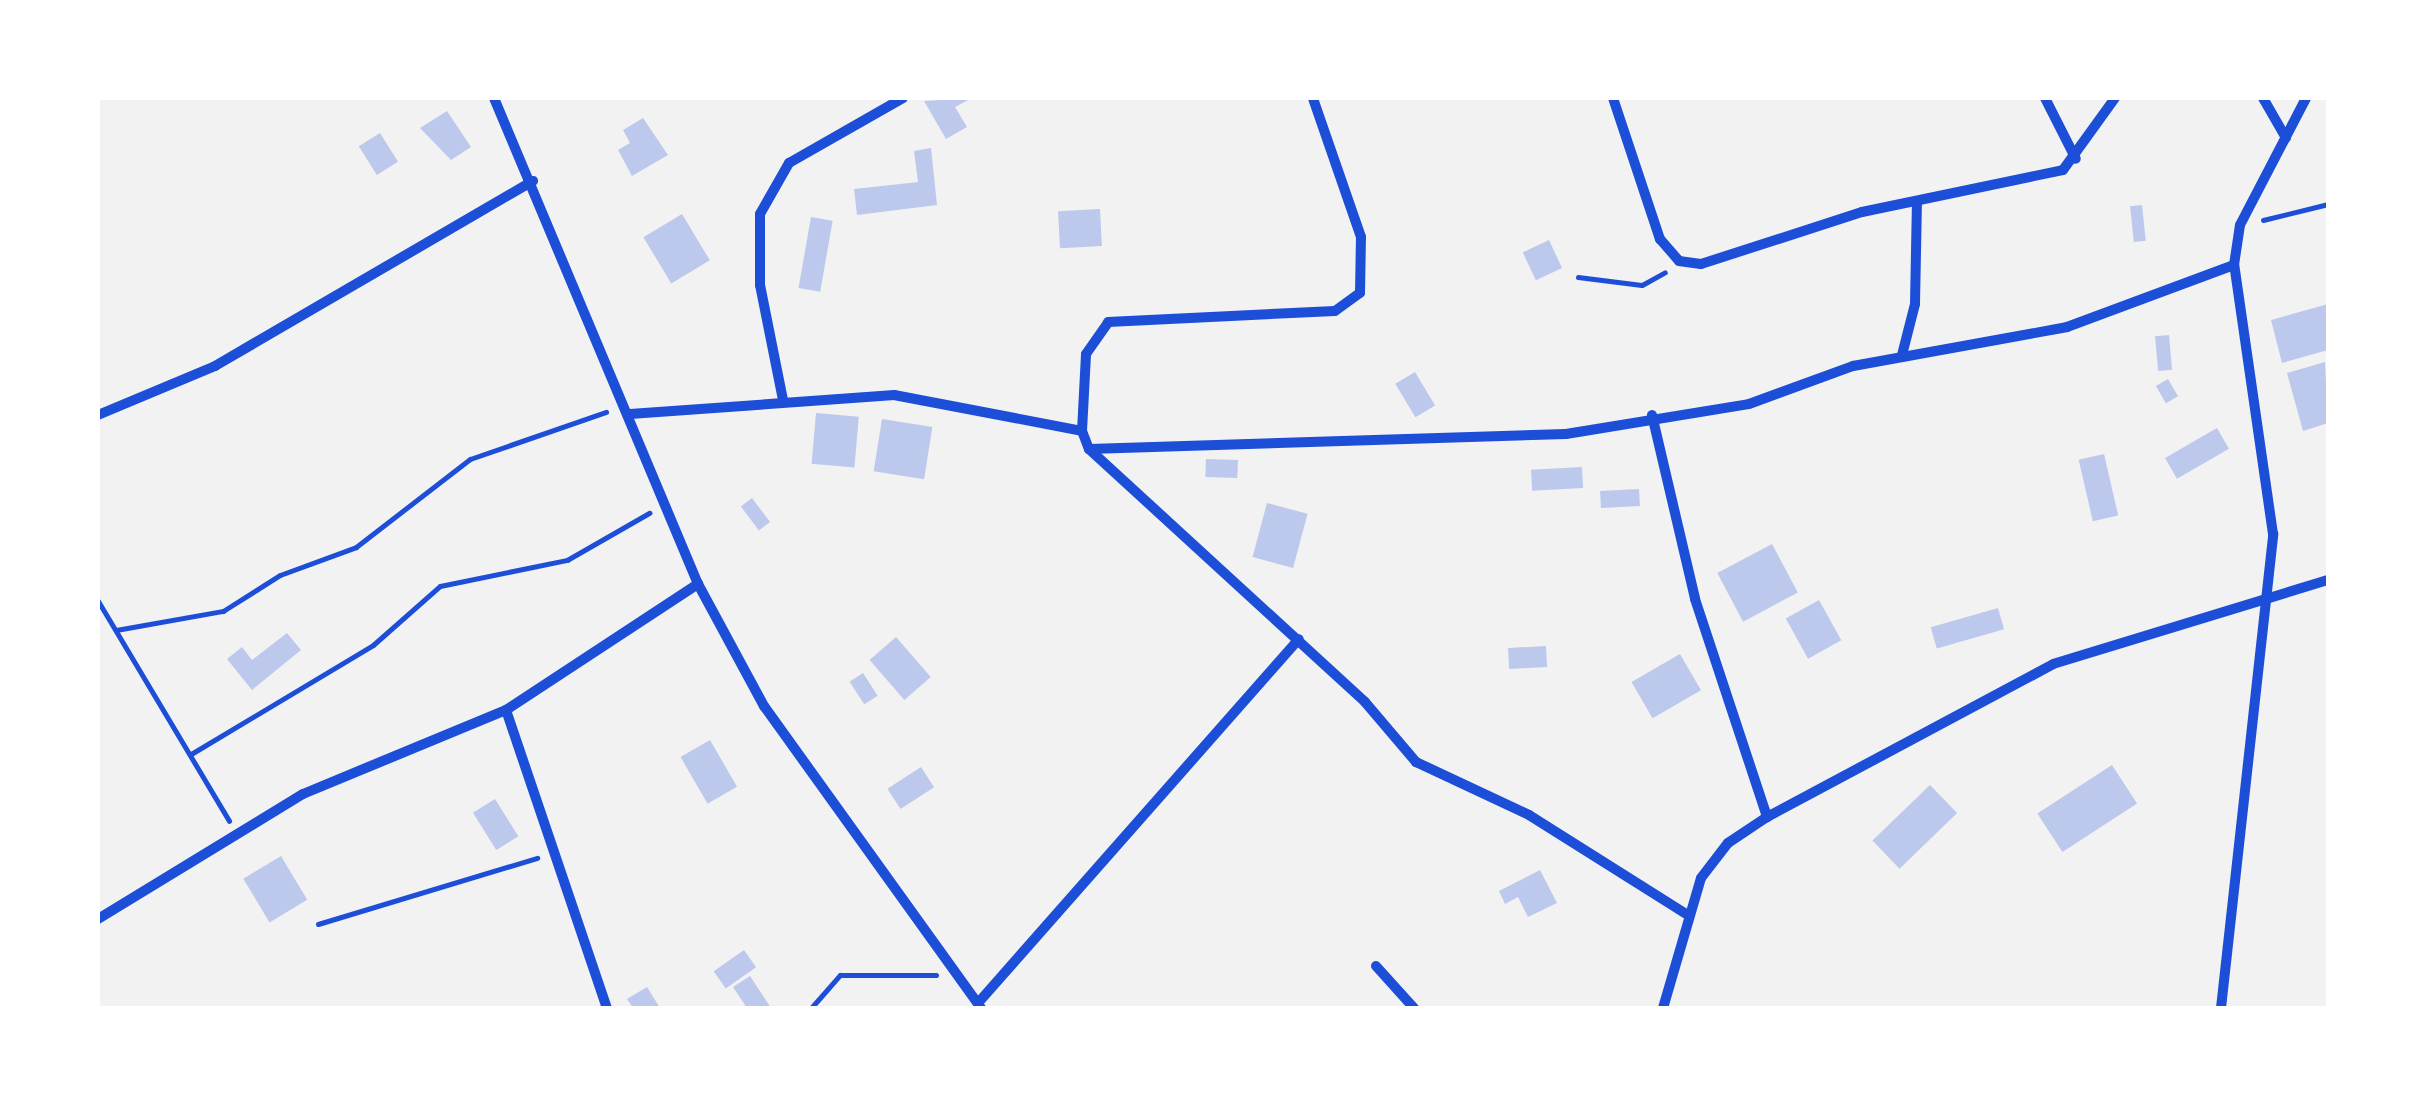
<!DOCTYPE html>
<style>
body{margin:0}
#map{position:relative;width:2426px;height:1106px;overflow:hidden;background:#f2f2f2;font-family:Commissioner,sans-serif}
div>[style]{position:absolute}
.building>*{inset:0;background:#bdc9ec;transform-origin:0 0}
.path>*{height:5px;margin:-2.5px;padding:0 2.5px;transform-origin:2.5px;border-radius:2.5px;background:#1d4ed8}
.minor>*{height:10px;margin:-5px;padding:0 5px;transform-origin:5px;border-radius:5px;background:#1d4ed8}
span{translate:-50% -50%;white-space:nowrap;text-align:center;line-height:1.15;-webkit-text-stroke:10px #fff;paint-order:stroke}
.frame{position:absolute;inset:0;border:100px solid #fff;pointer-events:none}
</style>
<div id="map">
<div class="building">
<div style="clip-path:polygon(972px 98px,955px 107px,967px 127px,946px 139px,924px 101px)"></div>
<div style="clip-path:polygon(447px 111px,471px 147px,451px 160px,420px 128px)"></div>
<div style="clip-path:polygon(643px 118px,668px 155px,632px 176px,618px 150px,630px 143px,623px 130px)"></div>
<div style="left:380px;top:133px;width:34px;height:25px;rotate:58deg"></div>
<div style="clip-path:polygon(931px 148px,937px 205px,857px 215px,854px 189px,918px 182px,914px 151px)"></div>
<div style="left:2142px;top:205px;width:36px;height:12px;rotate:84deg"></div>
<div style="left:1100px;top:209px;width:37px;height:42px;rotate:87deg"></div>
<div style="left:682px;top:214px;width:54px;height:45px;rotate:59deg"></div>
<div style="left:811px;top:217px;width:22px;height:72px;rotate:10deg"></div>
<div style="left:1549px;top:240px;width:31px;height:29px;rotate:65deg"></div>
<div style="clip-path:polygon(2328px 304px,2328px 350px,2282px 363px,2271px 320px)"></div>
<div style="left:2169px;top:335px;width:35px;height:14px;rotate:85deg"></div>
<div style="clip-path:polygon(2325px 362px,2328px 423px,2303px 431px,2287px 373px)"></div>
<div style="left:1415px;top:372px;width:39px;height:23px;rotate:59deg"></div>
<div style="left:2168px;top:379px;width:20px;height:14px;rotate:60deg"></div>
<div style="left:816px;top:413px;width:43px;height:51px;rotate:5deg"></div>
<div style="left:882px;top:419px;width:51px;height:53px;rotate:9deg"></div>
<div style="left:2217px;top:428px;width:24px;height:60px;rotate:60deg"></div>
<div style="left:2104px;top:454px;width:63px;height:26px;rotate:77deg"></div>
<div style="left:1206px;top:459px;width:32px;height:18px;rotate:2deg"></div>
<div style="left:1582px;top:467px;width:21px;height:51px;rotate:87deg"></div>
<div style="left:1639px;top:489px;width:17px;height:39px;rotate:87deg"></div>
<div style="left:752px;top:498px;width:30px;height:14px;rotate:53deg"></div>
<div style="left:1267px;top:503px;width:42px;height:56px;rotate:15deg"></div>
<div style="left:1772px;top:544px;width:55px;height:62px;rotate:62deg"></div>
<div style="left:1819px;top:600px;width:46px;height:38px;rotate:61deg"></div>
<div style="left:1998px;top:608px;width:22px;height:70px;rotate:74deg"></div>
<div style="clip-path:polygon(287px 633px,301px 650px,252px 690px,227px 659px,242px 647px,252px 660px)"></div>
<div style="left:896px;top:637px;width:53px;height:35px;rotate:49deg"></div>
<div style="left:1546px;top:646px;width:21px;height:38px;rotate:87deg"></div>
<div style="left:1680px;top:654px;width:42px;height:56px;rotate:60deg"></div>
<div style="left:863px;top:673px;width:27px;height:16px;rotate:57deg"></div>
<div style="left:710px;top:740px;width:54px;height:34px;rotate:60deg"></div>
<div style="left:2112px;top:765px;width:46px;height:89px;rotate:57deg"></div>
<div style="left:921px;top:767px;width:24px;height:40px;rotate:57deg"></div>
<div style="left:1930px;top:785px;width:39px;height:80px;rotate:46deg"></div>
<div style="left:495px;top:799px;width:44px;height:26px;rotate:58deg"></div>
<div style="left:281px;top:856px;width:51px;height:44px;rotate:59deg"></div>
<div style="clip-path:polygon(1540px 870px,1557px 903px,1528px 917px,1518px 897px,1505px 904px,1499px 891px)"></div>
<div style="left:744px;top:950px;width:21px;height:37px;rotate:55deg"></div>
<div style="clip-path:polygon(750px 976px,771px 1008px,747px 1008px,733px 987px)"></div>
<div style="clip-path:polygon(647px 987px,660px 1008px,633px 1008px,627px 999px)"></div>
</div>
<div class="path">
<div style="left:2263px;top:220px;width:67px;rotate:-13.8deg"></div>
<div style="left:1578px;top:277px;width:64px;rotate:7.1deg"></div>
<div style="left:1642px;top:285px;width:26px;rotate:-29deg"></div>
<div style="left:98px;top:601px;width:256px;rotate:59.2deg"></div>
<div style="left:116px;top:630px;width:109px;rotate:-10.1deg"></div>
<div style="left:223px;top:611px;width:67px;rotate:-32.3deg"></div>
<div style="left:280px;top:575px;width:81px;rotate:-20.2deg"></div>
<div style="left:356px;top:547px;width:144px;rotate:-37.7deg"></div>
<div style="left:470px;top:459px;width:144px;rotate:-19.1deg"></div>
<div style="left:191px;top:754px;width:212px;rotate:-30.9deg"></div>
<div style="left:373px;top:645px;width:89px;rotate:-41.4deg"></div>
<div style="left:440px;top:586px;width:130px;rotate:-11.6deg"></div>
<div style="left:567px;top:560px;width:95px;rotate:-29.8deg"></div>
<div style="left:318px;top:924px;width:229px;rotate:-16.8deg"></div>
<div style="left:811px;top:1008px;width:44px;rotate:-48.7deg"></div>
<div style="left:840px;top:975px;width:96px"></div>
</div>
<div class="minor">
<div style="left:494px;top:98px;width:527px;rotate:67.23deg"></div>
<div style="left:698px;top:584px;width:139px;rotate:61.6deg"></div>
<div style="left:764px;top:706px;width:372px;rotate:54.3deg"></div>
<div style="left:1613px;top:98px;width:149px;rotate:71.6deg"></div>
<div style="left:1660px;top:239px;width:29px;rotate:49deg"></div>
<div style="left:1679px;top:261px;width:22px;rotate:8deg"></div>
<div style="left:1701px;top:264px;width:169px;rotate:-17.9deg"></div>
<div style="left:1862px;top:212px;width:205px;rotate:-11.8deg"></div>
<div style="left:2063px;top:170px;width:89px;rotate:-54.2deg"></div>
<div style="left:2045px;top:98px;width:68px;rotate:63.1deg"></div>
<div style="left:2263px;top:98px;width:46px;rotate:60.1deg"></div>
<div style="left:1902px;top:355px;width:53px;rotate:-75.7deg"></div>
<div style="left:1915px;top:304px;width:101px;rotate:-88.9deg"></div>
<div style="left:783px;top:400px;width:117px;rotate:-101.3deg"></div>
<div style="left:760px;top:285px;width:71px;rotate:-90deg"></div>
<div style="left:760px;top:214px;width:59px;rotate:-60.4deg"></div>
<div style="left:789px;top:163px;width:131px;rotate:-29.7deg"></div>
<div style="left:630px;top:414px;width:265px;rotate:-4.1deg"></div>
<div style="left:894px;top:395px;width:191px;rotate:10.8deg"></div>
<div style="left:1082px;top:431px;width:19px;rotate:69deg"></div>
<div style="left:1089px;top:449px;width:477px;rotate:-1.8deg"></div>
<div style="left:1566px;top:434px;width:185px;rotate:-9.3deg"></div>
<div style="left:1749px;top:404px;width:111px;rotate:-20.1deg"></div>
<div style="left:1853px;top:366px;width:218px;rotate:-10.3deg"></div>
<div style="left:2067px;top:327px;width:178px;rotate:-20.4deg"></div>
<div style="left:98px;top:415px;width:127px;rotate:-22.7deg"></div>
<div style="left:215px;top:366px;width:368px;rotate:-30.2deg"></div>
<div style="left:1652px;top:415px;width:189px;rotate:76.8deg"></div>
<div style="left:1695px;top:599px;width:230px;rotate:71.7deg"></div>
<div style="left:1082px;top:431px;width:77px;rotate:-87deg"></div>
<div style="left:1086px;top:354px;width:39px;rotate:-55deg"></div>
<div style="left:1108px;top:322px;width:227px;rotate:-2.8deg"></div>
<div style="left:1335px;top:311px;width:31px;rotate:-36deg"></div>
<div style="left:1360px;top:293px;width:56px;rotate:-89deg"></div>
<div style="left:1361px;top:237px;width:147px;rotate:-109.1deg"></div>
<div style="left:1089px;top:449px;width:374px;rotate:42.5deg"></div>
<div style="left:1365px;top:702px;width:79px;rotate:49.6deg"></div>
<div style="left:1416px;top:762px;width:125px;rotate:25.1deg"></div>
<div style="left:1529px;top:815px;width:186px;rotate:32.2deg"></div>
<div style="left:506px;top:710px;width:315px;rotate:71.3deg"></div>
<div style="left:98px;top:919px;width:240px;rotate:-31.4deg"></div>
<div style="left:303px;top:794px;width:220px;rotate:-22.5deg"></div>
<div style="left:506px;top:710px;width:230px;rotate:-33.3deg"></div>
<div style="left:1376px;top:966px;width:57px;rotate:47.9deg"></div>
<div style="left:978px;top:1003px;width:485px;rotate:-48.6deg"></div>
<div style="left:1663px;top:1008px;width:135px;rotate:-73.7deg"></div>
<div style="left:1701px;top:878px;width:44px;rotate:-52.4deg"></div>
<div style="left:1728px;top:843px;width:47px;rotate:-33.7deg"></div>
<div style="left:1767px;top:817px;width:324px;rotate:-28.1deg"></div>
<div style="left:2053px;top:664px;width:288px;rotate:-17deg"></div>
<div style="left:2221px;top:1008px;width:477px;rotate:-83.7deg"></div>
<div style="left:2273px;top:534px;width:272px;rotate:-98.2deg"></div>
<div style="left:2234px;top:265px;width:40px;rotate:-81.5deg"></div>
<div style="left:2240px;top:225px;width:143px;rotate:-62.5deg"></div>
</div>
<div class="frame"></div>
</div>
